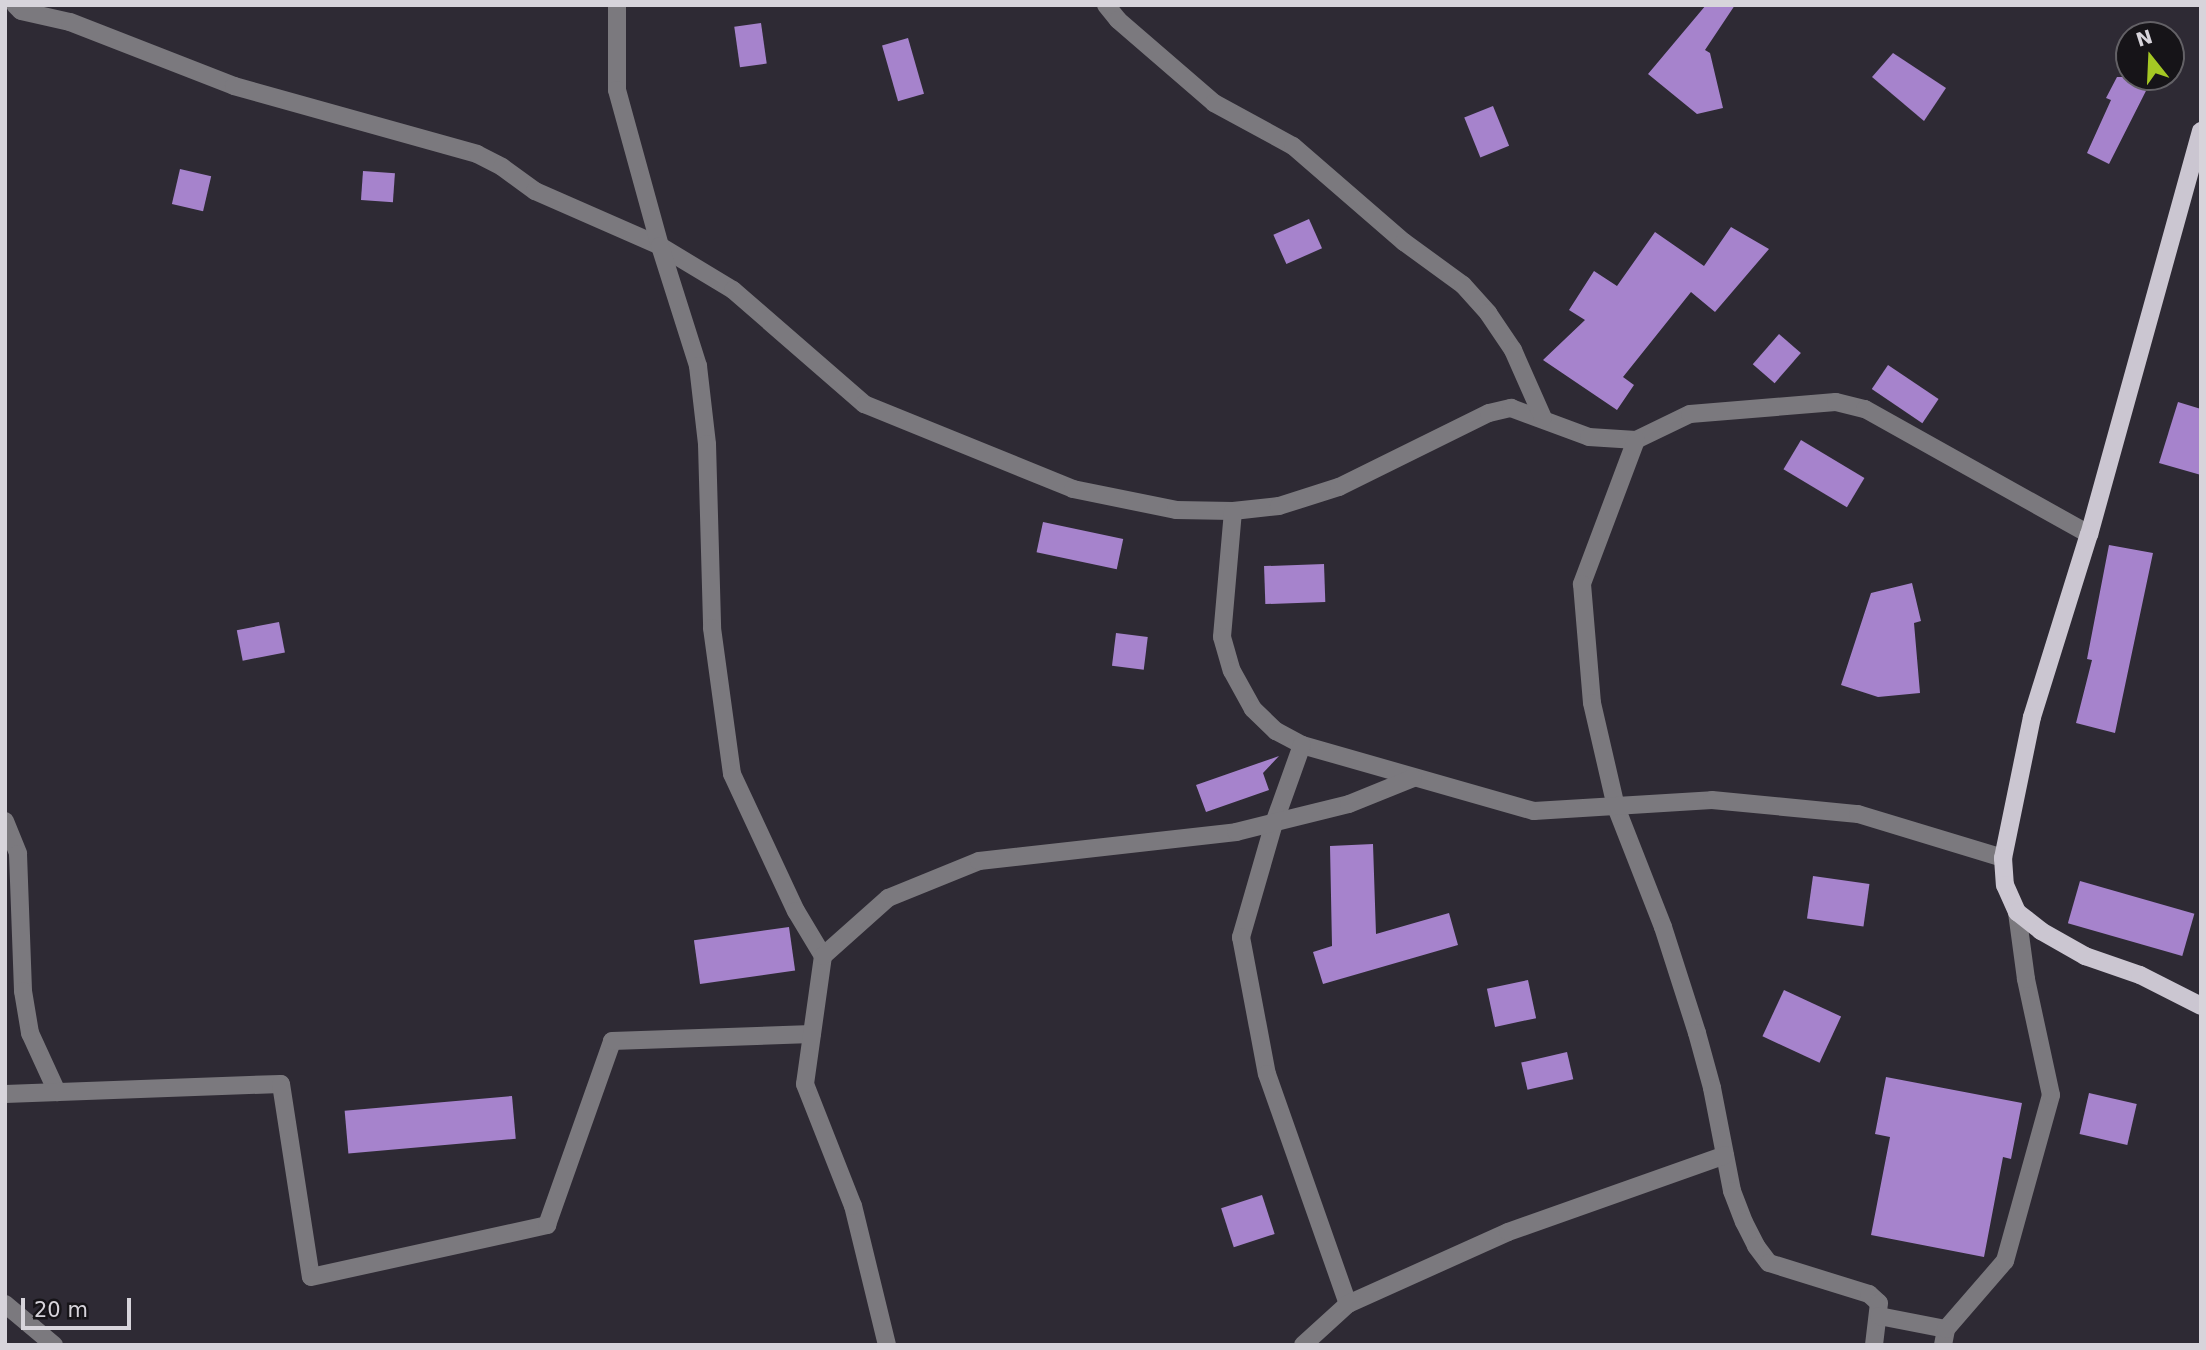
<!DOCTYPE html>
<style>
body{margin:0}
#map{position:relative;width:2206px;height:1350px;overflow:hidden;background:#2e2a34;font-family:"DejaVu Sans",sans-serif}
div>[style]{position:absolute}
.building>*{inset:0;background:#a683cc;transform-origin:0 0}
.minor>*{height:18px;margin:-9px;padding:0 9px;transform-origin:9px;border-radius:9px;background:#7b797e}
.major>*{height:18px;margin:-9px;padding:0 9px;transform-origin:9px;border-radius:9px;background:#cbc6d1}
span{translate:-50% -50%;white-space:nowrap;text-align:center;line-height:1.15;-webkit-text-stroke:7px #161418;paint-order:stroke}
.frame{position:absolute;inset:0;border:7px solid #d7d4db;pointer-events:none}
.north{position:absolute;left:2115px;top:21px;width:70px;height:70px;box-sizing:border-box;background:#161418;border:2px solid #636166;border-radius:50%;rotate:342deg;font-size:19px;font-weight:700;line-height:28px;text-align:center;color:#d7d4db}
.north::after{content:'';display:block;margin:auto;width:24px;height:32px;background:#a5c824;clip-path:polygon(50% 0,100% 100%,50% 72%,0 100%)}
.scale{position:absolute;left:21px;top:1298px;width:110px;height:32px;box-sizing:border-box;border:4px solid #d7d4db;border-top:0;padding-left:9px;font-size:21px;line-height:24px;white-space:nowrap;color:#d7d4db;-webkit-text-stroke:5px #161418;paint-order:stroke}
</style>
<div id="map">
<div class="building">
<div style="clip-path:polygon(1706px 5px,1735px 5px,1705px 50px,1710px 53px,1723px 108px,1697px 114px,1648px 74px)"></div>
<div style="left:761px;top:23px;width:41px;height:27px;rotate:82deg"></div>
<div style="left:908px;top:38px;width:58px;height:27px;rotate:74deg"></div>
<div style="clip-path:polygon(1893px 53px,1946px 88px,1924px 121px,1872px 77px)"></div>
<div style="clip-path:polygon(2117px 77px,2153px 77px,2109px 164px,2087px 153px,2111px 100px,2106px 98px)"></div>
<div style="left:1493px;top:106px;width:43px;height:31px;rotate:68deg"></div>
<div style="left:180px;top:169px;width:32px;height:36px;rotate:13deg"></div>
<div style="left:363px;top:171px;width:32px;height:29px;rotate:4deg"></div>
<div style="left:1309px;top:219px;width:32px;height:39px;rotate:66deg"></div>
<div style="clip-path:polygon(1731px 227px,1769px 249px,1715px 312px,1691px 292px,1623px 377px,1634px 385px,1617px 410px,1543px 360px,1585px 320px,1569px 310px,1594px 271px,1617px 286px,1655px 232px,1704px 266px)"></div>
<div style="left:1779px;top:334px;width:29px;height:40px;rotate:41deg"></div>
<div style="left:1888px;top:365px;width:61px;height:29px;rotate:34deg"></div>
<div style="clip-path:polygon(2178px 402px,2201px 409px,2201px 475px,2159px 463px)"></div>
<div style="left:1801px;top:440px;width:74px;height:34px;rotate:31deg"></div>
<div style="left:1043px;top:522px;width:82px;height:31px;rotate:12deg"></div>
<div style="clip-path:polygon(2109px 545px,2153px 553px,2115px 733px,2076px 723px,2092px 660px,2087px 659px)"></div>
<div style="left:1324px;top:564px;width:38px;height:60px;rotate:88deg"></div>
<div style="clip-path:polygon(1912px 583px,1921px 621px,1914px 623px,1920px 693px,1878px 697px,1841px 685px,1871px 593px)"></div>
<div style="left:279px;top:622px;width:31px;height:43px;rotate:79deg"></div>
<div style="left:1116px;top:633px;width:32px;height:33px;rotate:7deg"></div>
<div style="clip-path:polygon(1279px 756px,1263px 773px,1269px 790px,1206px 812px,1196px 785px)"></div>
<div style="clip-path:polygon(1373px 844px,1376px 934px,1449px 913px,1458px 945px,1323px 984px,1313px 952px,1332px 946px,1330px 846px)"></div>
<div style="left:1813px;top:876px;width:57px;height:43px;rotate:8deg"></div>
<div style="left:2080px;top:881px;width:119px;height:44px;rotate:16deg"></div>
<div style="left:789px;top:927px;width:44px;height:96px;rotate:82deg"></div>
<div style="left:1528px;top:980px;width:39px;height:42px;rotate:78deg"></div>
<div style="left:1784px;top:990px;width:63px;height:51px;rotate:25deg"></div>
<div style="left:1567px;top:1052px;width:28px;height:47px;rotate:77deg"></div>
<div style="clip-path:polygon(1886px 1077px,2022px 1103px,2011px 1159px,2003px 1157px,1984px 1257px,1871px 1235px,1890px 1137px,1875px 1134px)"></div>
<div style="left:2089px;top:1093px;width:49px;height:42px;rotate:13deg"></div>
<div style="left:512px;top:1096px;width:43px;height:168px;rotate:85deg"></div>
<div style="left:1262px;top:1195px;width:41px;height:43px;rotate:72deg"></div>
</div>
<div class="minor">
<div style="left:15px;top:5px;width:8px;rotate:45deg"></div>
<div style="left:21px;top:11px;width:50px;rotate:12.7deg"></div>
<div style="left:70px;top:22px;width:176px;rotate:21.3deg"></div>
<div style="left:234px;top:86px;width:252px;rotate:15.6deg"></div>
<div style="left:477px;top:154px;width:28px;rotate:27deg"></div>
<div style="left:502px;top:167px;width:41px;rotate:36deg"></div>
<div style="left:535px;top:191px;width:137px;rotate:23.7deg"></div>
<div style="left:660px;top:246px;width:85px;rotate:31.1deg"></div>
<div style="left:733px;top:290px;width:174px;rotate:41deg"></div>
<div style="left:864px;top:404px;width:226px;rotate:22.1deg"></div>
<div style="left:1073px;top:489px;width:105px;rotate:11.5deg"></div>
<div style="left:1176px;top:510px;width:57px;rotate:1deg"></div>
<div style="left:1233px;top:511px;width:46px;rotate:-6.2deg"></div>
<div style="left:1279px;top:506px;width:63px;rotate:-17.6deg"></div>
<div style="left:1339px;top:487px;width:167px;rotate:-26.3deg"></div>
<div style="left:1489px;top:413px;width:23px;rotate:-13deg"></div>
<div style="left:1511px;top:408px;width:83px;rotate:20.4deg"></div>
<div style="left:1589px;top:437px;width:47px;rotate:3.7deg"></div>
<div style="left:1636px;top:440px;width:60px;rotate:-25.7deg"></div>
<div style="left:1690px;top:414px;width:146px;rotate:-4.7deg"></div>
<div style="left:1836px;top:402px;width:30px;rotate:14deg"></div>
<div style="left:1865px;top:409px;width:257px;rotate:29.2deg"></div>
<div style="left:617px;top:5px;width:85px;rotate:90deg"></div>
<div style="left:617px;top:90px;width:162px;rotate:74.6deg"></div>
<div style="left:660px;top:246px;width:126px;rotate:72.4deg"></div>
<div style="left:698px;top:366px;width:79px;rotate:83.4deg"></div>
<div style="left:707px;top:444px;width:184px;rotate:88.4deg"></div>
<div style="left:712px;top:628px;width:147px;rotate:82.2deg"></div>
<div style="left:732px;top:774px;width:151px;rotate:65deg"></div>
<div style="left:796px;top:911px;width:52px;rotate:59deg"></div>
<div style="left:1106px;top:5px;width:19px;rotate:51deg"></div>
<div style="left:1118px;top:20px;width:127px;rotate:40.8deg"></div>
<div style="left:1214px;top:103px;width:90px;rotate:28.6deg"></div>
<div style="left:1293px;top:146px;width:147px;rotate:40.9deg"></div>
<div style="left:1404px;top:242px;width:73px;rotate:36.1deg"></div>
<div style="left:1463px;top:285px;width:38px;rotate:48deg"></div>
<div style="left:1488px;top:313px;width:45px;rotate:56deg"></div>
<div style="left:1513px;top:350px;width:74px;rotate:66.2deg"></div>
<div style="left:1636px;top:440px;width:154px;rotate:110.6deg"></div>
<div style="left:1582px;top:584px;width:119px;rotate:85.2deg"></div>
<div style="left:1592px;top:703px;width:107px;rotate:77deg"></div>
<div style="left:1616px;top:807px;width:129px;rotate:68.6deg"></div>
<div style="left:1663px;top:927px;width:111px;rotate:72.2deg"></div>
<div style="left:1697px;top:1033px;width:57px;rotate:74.7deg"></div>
<div style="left:1712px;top:1088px;width:105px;rotate:79deg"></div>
<div style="left:1732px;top:1191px;width:33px;rotate:69deg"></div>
<div style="left:1744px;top:1222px;width:27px;rotate:63deg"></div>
<div style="left:1756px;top:1246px;width:21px;rotate:53deg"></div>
<div style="left:1769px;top:1263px;width:105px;rotate:17.2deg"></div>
<div style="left:1869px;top:1294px;width:13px;rotate:42deg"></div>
<div style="left:1879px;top:1303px;width:42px;rotate:96.8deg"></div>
<div style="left:1233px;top:511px;width:126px;rotate:95deg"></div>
<div style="left:1222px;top:637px;width:35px;rotate:74deg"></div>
<div style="left:1232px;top:671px;width:43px;rotate:61.1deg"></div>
<div style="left:1253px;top:709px;width:32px;rotate:44deg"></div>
<div style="left:1276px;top:731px;width:30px;rotate:28deg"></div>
<div style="left:1302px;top:745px;width:241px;rotate:15.9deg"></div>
<div style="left:1534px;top:811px;width:178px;rotate:-3.5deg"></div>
<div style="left:1712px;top:800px;width:147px;rotate:5.5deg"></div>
<div style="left:1858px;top:814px;width:152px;rotate:16.9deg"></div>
<div style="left:1302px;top:745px;width:83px;rotate:109.7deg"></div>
<div style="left:1274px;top:823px;width:119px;rotate:106.1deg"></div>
<div style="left:1241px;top:937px;width:139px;rotate:79.3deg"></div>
<div style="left:1267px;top:1074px;width:244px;rotate:70.6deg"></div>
<div style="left:5px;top:821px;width:35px;rotate:68deg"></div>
<div style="left:18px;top:854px;width:137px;rotate:87.9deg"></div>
<div style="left:23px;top:991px;width:43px;rotate:80.5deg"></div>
<div style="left:30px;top:1033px;width:65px;rotate:65.4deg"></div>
<div style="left:5px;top:1094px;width:276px;rotate:-2.1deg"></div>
<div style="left:281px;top:1084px;width:195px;rotate:81.2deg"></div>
<div style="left:311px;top:1277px;width:242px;rotate:-12.4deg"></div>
<div style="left:547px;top:1225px;width:195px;rotate:-70.5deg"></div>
<div style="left:612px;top:1041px;width:200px;rotate:-2deg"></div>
<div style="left:5px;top:1304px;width:64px;rotate:39.9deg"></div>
<div style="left:1879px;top:1316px;width:68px;rotate:11deg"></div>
<div style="left:887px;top:1345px;width:143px;rotate:-103.7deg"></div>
<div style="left:853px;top:1206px;width:131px;rotate:-111.5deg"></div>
<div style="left:805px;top:1084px;width:129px;rotate:-82deg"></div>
<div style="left:823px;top:956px;width:87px;rotate:-41.7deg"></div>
<div style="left:888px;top:898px;width:98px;rotate:-22.1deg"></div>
<div style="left:979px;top:861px;width:259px;rotate:-6.4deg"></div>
<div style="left:1236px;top:832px;width:116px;rotate:-13.9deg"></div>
<div style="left:1349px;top:804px;width:69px;rotate:-22.1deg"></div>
<div style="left:1303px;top:1345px;width:61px;rotate:-42.3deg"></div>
<div style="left:1348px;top:1304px;width:175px;rotate:-24.2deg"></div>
<div style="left:1508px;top:1232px;width:230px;rotate:-19.5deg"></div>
<div style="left:1943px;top:1345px;width:16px;rotate:-79deg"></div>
<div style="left:1946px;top:1329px;width:90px;rotate:-49.1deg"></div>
<div style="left:2005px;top:1261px;width:172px;rotate:-74.5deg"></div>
<div style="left:2051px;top:1095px;width:119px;rotate:-102.2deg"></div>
<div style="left:2026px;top:979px;width:68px;rotate:-97.7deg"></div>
</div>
<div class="major">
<div style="left:2201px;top:131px;width:418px;rotate:105.5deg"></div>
<div style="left:2089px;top:534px;width:192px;rotate:107.3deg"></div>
<div style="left:2032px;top:717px;width:144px;rotate:101.6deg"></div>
<div style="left:2003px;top:858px;width:27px;rotate:86deg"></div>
<div style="left:2005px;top:885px;width:30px;rotate:66deg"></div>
<div style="left:2017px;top:912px;width:31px;rotate:38deg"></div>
<div style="left:2041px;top:931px;width:51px;rotate:29.6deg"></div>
<div style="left:2085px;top:956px;width:58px;rotate:19.1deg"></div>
<div style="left:2140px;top:975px;width:68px;rotate:26.9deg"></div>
</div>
<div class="frame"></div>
<div class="north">N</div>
<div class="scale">20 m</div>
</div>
